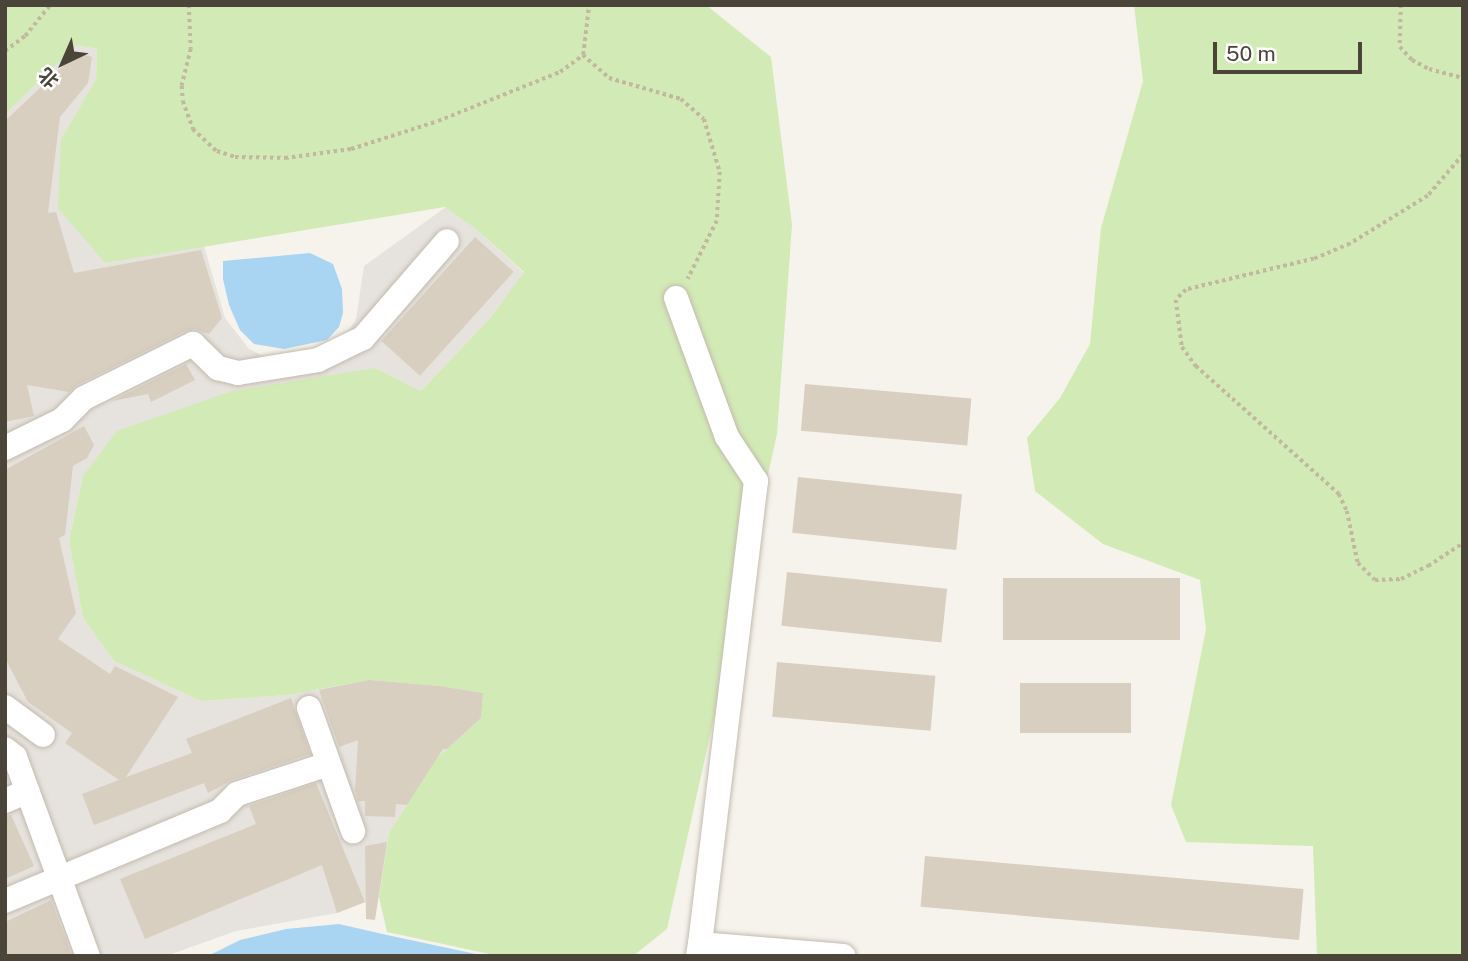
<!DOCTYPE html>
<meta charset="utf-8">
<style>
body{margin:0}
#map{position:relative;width:1468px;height:961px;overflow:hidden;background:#f6f3ec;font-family:"Public Sans","Noto Sans SC",sans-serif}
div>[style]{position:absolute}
.industrial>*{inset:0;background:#e6e2dd}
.green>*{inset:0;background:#d2eab5}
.water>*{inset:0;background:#a9d4f2}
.building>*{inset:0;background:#d8cfc1;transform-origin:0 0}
.path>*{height:3.5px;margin-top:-1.75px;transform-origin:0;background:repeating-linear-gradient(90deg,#c4b79f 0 3.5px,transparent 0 7px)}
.roads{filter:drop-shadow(0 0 2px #c2bbae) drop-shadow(0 0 2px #c2bbae)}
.minor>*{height:24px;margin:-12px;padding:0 12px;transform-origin:12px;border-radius:12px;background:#fff}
span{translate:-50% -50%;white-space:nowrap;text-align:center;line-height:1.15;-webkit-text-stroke:6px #fff;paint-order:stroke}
.frame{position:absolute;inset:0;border:7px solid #4b4439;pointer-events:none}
.north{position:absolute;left:28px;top:28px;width:70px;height:70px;-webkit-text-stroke:5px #fff;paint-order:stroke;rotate:224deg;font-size:19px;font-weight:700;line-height:28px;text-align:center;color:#4b4439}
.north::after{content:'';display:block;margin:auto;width:24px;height:32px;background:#4b4439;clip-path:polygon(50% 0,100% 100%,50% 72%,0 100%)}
.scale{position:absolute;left:1213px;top:42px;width:149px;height:32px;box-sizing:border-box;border:4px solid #4b4439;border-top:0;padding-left:9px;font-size:21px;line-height:24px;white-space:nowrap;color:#4b4439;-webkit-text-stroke:5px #fff;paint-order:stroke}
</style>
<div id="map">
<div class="industrial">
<div style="clip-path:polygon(77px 45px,97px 49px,96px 79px,61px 139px,105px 263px,204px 246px,225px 318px,249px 349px,276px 362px,342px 342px,356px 319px,364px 266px,446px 207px,476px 229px,524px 273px,492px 316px,421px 391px,375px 368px,83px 476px,69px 541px,83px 618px,114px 661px,201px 701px,288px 695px,369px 680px,440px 686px,483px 693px,481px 718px,436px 759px,389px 833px,379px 897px,337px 913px,236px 931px,166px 956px,5px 956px,5px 114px)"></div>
</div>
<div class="green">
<div style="clip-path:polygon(5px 5px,706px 5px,771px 57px,792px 225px,777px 434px,667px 929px,633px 956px,499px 956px,387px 932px,379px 897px,389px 833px,436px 759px,481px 718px,483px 693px,440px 686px,369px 680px,288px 695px,201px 701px,114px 661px,83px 618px,69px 541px,83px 476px,117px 431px,232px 391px,375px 368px,421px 391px,492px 316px,524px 272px,476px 229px,445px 207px,105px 263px,58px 208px,61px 139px,96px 79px,97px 49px,77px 45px,5px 114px)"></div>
<div style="clip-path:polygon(1134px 5px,1463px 5px,1463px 956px,1317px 956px,1313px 846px,1186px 842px,1171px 805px,1206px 629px,1200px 580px,1103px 544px,1035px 491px,1027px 438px,1060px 398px,1090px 344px,1101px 228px,1143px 81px)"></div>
</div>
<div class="water">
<div style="clip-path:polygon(310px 253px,333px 264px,342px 289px,343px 313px,339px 327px,327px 340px,284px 349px,254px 344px,240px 330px,229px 305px,223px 279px,223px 261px)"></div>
<div style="clip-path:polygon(339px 924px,387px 935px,485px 956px,208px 956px,240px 940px,286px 929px)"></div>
</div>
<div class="building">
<div style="clip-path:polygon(78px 52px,92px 57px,88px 83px,60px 117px,48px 213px,56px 212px,74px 273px,201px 250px,222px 318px,209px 334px,194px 329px,186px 331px,77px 385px,69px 392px,27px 385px,34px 416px,5px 422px,5px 121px)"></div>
<div style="left:475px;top:237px;width:52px;height:140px;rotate:42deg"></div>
<div style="clip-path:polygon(186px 364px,195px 380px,151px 402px,148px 394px,112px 401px)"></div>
<div style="left:805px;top:384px;width:167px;height:47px;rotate:5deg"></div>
<div style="clip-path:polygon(84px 426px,94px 445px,87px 458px,73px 466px,65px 535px,59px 538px,76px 613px,58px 639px,110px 674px,115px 666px,178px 697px,126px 777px,192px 753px,186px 739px,291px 698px,310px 754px,232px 780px,208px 793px,204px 783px,94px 825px,82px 794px,119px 780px,65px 743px,72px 733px,28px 702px,5px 658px,5px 470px)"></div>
<div style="left:798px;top:477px;width:165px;height:56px;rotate:6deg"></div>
<div style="left:787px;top:572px;width:161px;height:54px;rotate:6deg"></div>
<div style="left:1003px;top:578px;width:177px;height:62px"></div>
<div style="left:777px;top:662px;width:159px;height:55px;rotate:5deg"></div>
<div style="clip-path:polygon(369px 680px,440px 686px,483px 693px,481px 718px,447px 749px,443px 749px,407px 805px,396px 804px,395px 817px,365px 816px,365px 801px,358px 801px,355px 791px,358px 740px,339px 747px,319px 690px)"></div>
<div style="left:1020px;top:683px;width:111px;height:50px"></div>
<div style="clip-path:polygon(316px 783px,365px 902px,337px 913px,322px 865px,145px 939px,120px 879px,256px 824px,249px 806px)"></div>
<div style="clip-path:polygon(11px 815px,34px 866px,5px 879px,5px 816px)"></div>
<div style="clip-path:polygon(387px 842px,375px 920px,366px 919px,365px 846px)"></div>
<div style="left:925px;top:856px;width:380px;height:51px;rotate:5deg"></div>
<div style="clip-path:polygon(51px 900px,72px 956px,5px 956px,5px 922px)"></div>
</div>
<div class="path">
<div style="left:189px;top:5px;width:44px;rotate:87.4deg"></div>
<div style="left:191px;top:49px;width:38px;rotate:104deg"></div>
<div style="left:182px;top:86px;width:15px;rotate:86deg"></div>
<div style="left:183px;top:101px;width:30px;rotate:70deg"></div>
<div style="left:193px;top:129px;width:33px;rotate:43deg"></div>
<div style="left:217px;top:151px;width:19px;rotate:18deg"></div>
<div style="left:235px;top:157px;width:50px;rotate:1.1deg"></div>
<div style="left:285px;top:158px;width:67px;rotate:-7.8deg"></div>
<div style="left:351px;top:149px;width:91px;rotate:-17.8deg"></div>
<div style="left:438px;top:121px;width:131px;rotate:-21.9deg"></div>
<div style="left:560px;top:72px;width:29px;rotate:-36deg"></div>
<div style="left:583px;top:55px;width:50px;rotate:-83.2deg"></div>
<div style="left:1401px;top:5px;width:42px;rotate:91.4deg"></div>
<div style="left:1400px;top:47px;width:18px;rotate:47deg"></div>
<div style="left:1412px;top:60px;width:19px;rotate:28deg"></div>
<div style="left:1429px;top:69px;width:35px;rotate:15deg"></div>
<div style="left:5px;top:51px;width:25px;rotate:-37deg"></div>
<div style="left:25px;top:36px;width:40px;rotate:-51deg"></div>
<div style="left:583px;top:55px;width:35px;rotate:41deg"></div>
<div style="left:609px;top:78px;width:75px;rotate:16.3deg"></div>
<div style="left:681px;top:99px;width:30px;rotate:41deg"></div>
<div style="left:704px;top:119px;width:55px;rotate:73.2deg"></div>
<div style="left:720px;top:172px;width:49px;rotate:93.5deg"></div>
<div style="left:717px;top:221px;width:65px;rotate:116.6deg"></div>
<div style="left:1463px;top:155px;width:54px;rotate:130.5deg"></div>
<div style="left:1428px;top:196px;width:92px;rotate:148.4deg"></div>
<div style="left:1350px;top:244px;width:39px;rotate:157deg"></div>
<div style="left:1314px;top:259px;width:132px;rotate:166.4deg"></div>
<div style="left:1186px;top:290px;width:14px;rotate:135deg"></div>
<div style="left:1176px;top:300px;width:47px;rotate:82.7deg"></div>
<div style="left:1182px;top:347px;width:24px;rotate:54deg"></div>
<div style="left:1196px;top:366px;width:192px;rotate:41.8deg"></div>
<div style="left:1339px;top:494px;width:19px;rotate:65deg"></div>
<div style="left:1347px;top:511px;width:53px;rotate:78.1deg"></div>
<div style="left:1358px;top:563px;width:24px;rotate:45deg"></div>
<div style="left:1375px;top:580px;width:26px;rotate:-2deg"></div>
<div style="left:1401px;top:579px;width:30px;rotate:-26deg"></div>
<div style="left:1428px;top:566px;width:42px;rotate:-33.3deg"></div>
</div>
<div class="roads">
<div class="minor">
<div style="left:676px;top:298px;width:148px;rotate:69.9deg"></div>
<div style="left:727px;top:437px;width:53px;rotate:56.6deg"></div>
<div style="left:756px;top:481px;width:466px;rotate:96.9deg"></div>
<div style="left:5px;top:448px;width:64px;rotate:-26.2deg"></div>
<div style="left:62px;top:420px;width:31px;rotate:-45deg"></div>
<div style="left:84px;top:398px;width:122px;rotate:-26.4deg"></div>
<div style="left:193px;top:344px;width:35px;rotate:44deg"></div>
<div style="left:218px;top:368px;width:21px;rotate:14deg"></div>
<div style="left:238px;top:373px;width:81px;rotate:-9.2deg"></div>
<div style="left:318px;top:360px;width:50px;rotate:-26.1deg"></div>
<div style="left:363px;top:338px;width:128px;rotate:-49.1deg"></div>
<div style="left:5px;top:707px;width:47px;rotate:36.4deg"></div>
<div style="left:309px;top:708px;width:131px;rotate:70.3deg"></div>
<div style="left:5px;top:749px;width:13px;rotate:39deg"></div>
<div style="left:15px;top:757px;width:212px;rotate:69.9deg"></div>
<div style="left:5px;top:801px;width:24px;rotate:-24deg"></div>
<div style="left:5px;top:901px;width:233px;rotate:-22.7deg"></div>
<div style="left:220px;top:811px;width:24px;rotate:-45deg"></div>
<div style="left:237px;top:794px;width:96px;rotate:-18.2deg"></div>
<div style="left:698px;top:956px;width:12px;rotate:-81deg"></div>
<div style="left:700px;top:944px;width:144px;rotate:4.8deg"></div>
</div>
</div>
<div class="frame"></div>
<div class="north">北</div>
<div class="scale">50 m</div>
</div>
